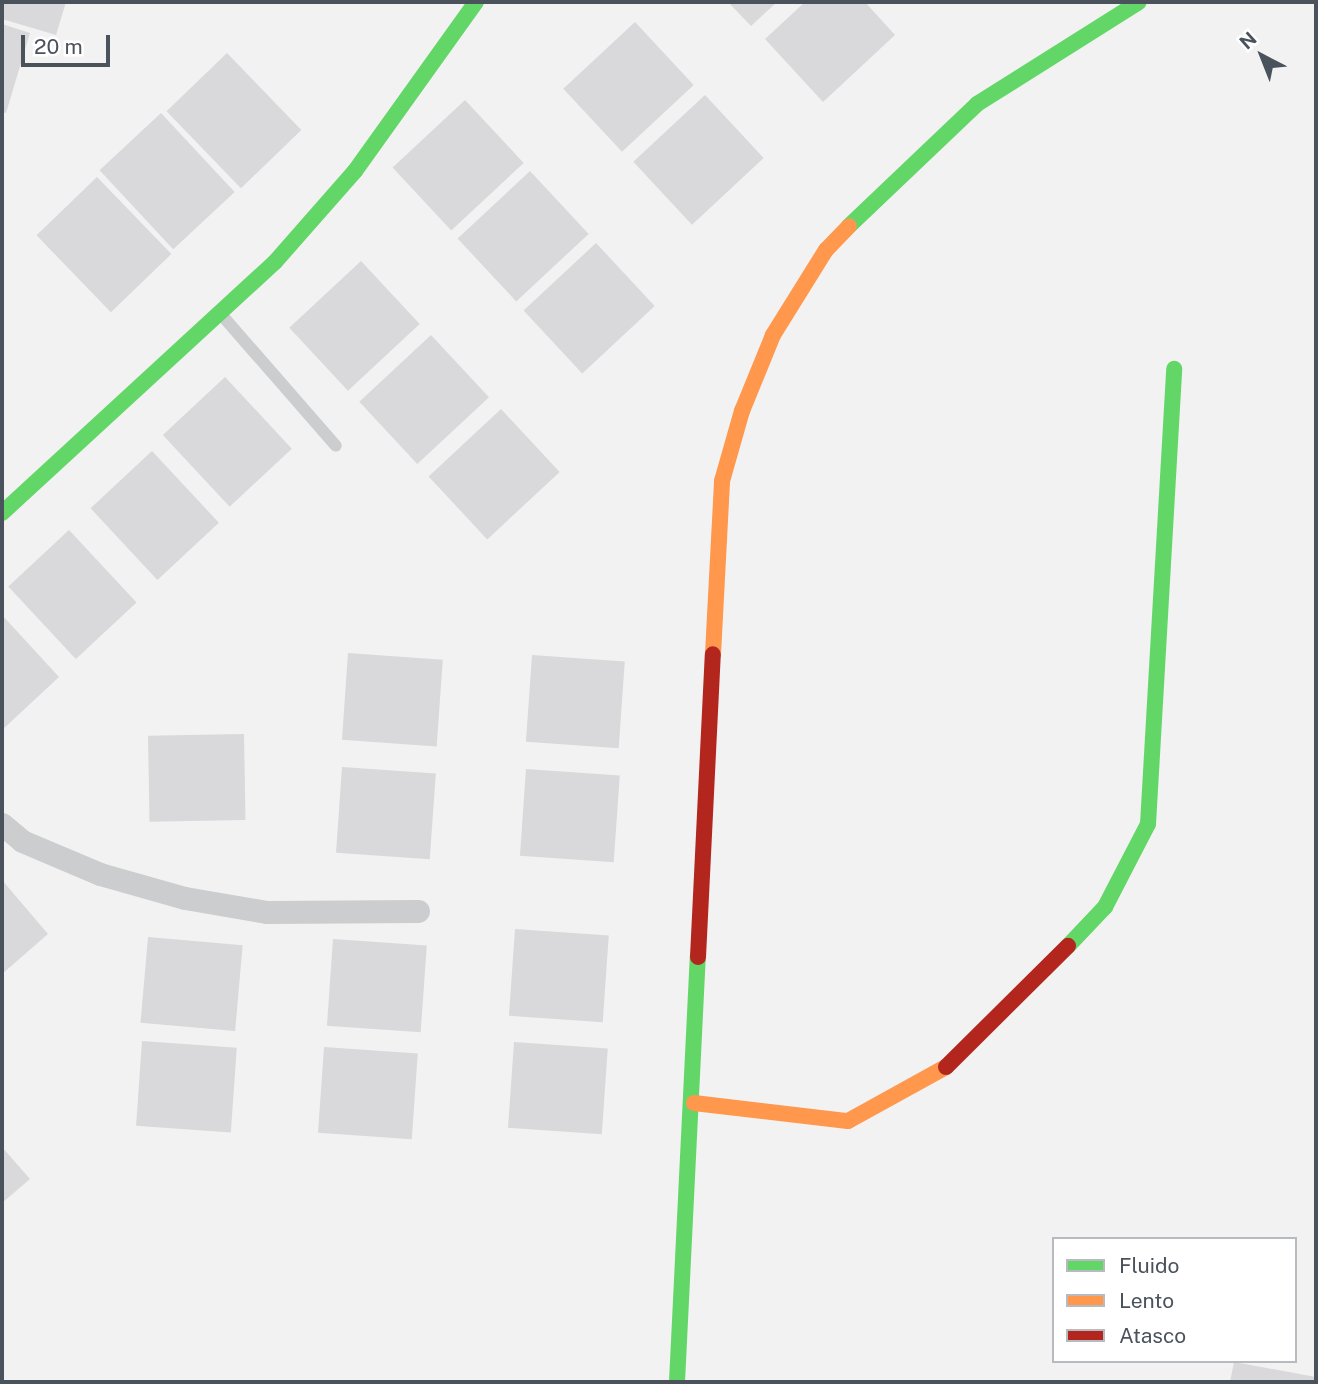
<!DOCTYPE html>
<style>
body{margin:0}
#map{position:relative;width:1318px;height:1384px;overflow:hidden;background:#f2f2f2;font-family:"Public Sans",sans-serif}
div>[style]{position:absolute}
.building>*{inset:0;background:#d9d9db;transform-origin:0 0}
.lane>*{height:12px;margin:-6px;padding:0 6px;transform-origin:6px;border-radius:6px;background:#cbcdcf}
.street>*{height:23px;margin:-11.5px;padding:0 11.5px;transform-origin:11.5px;border-radius:11.5px;background:#cbcdcf}
.fast>*{height:16px;margin:-8px;padding:0 8px;transform-origin:8px;border-radius:8px;background:#63d668}
.slow>*{height:16px;margin:-8px;padding:0 8px;transform-origin:8px;border-radius:8px;background:#ff974d}
.jam>*{height:16px;margin:-8px;padding:0 8px;transform-origin:8px;border-radius:8px;background:#b3261e}
span{translate:-50% -50%;white-space:nowrap;text-align:center;line-height:1.15;-webkit-text-stroke:5px #fff;paint-order:stroke}
.frame{position:absolute;inset:0;border:4px solid #4a525c;pointer-events:none}
.legend{position:absolute;left:1052px;top:1237px;width:245px;height:126px;box-sizing:border-box;background:#fff;border:2px solid #b7babe;margin:0;padding:9px 12px;list-style:none;font-size:21px;color:#4a525c}
.legend li{display:flex;align-items:center;gap:14px;height:35px}
.legend b{width:35px;border:2px solid #b7babe}
.north{position:absolute;left:1227px;top:21px;width:70px;height:70px;-webkit-text-stroke:5px #fff;paint-order:stroke;rotate:318deg;font-size:19px;font-weight:700;line-height:28px;text-align:center;color:#4a525c}
.north::after{content:'';display:block;margin:auto;width:24px;height:32px;background:#4a525c;clip-path:polygon(50% 0,100% 100%,50% 72%,0 100%)}
.scale{position:absolute;left:21px;top:35px;width:89px;height:32px;box-sizing:border-box;border:4px solid #4a525c;border-top:0;padding-left:9px;font-size:21px;line-height:24px;white-space:nowrap;color:#4a525c;-webkit-text-stroke:5px #fff;paint-order:stroke}
</style>
<div id="map">
<div class="building">
<div style="clip-path:polygon(2px 2px,66px 2px,56px 35px,2px 19px)"></div>
<div style="clip-path:polygon(728px 2px,777px 2px,751px 26px)"></div>
<div style="clip-path:polygon(805px 2px,865px 2px,895px 35px,823px 102px,765px 39px)"></div>
<div style="left:635px;top:22px;width:86px;height:98px;rotate:47deg"></div>
<div style="clip-path:polygon(2px 24px,30px 33px,6px 113px,2px 112px)"></div>
<div style="left:227px;top:53px;width:107px;height:84px;rotate:46deg"></div>
<div style="left:705px;top:95px;width:86px;height:98px;rotate:47deg"></div>
<div style="left:465px;top:100px;width:86px;height:99px;rotate:47deg"></div>
<div style="left:161px;top:113px;width:108px;height:84px;rotate:47deg"></div>
<div style="left:530px;top:171px;width:86px;height:99px;rotate:47deg"></div>
<div style="left:97px;top:177px;width:107px;height:84px;rotate:46deg"></div>
<div style="left:596px;top:243px;width:86px;height:99px;rotate:47deg"></div>
<div style="left:361px;top:261px;width:86px;height:98px;rotate:47deg"></div>
<div style="left:431px;top:335px;width:85px;height:98px;rotate:47deg"></div>
<div style="left:225px;top:377px;width:98px;height:85px;rotate:47deg"></div>
<div style="left:501px;top:409px;width:86px;height:99px;rotate:47deg"></div>
<div style="left:152px;top:451px;width:98px;height:84px;rotate:47deg"></div>
<div style="left:69px;top:530px;width:99px;height:83px;rotate:47deg"></div>
<div style="clip-path:polygon(2px 615px,59px 677px,2px 730px)"></div>
<div style="left:348px;top:653px;width:95px;height:87px;rotate:4deg"></div>
<div style="left:532px;top:655px;width:93px;height:87px;rotate:4deg"></div>
<div style="left:244px;top:734px;width:86px;height:96px;rotate:89deg"></div>
<div style="left:342px;top:767px;width:94px;height:86px;rotate:4deg"></div>
<div style="left:526px;top:769px;width:94px;height:87px;rotate:4deg"></div>
<div style="clip-path:polygon(2px 880px,48px 934px,2px 974px)"></div>
<div style="left:515px;top:929px;width:94px;height:87px;rotate:4deg"></div>
<div style="left:148px;top:937px;width:95px;height:86px;rotate:5deg"></div>
<div style="left:333px;top:939px;width:94px;height:87px;rotate:4deg"></div>
<div style="left:142px;top:1041px;width:95px;height:85px;rotate:4deg"></div>
<div style="left:514px;top:1042px;width:94px;height:86px;rotate:4deg"></div>
<div style="left:324px;top:1047px;width:94px;height:86px;rotate:4deg"></div>
<div style="clip-path:polygon(2px 1147px,30px 1179px,2px 1203px)"></div>
<div style="clip-path:polygon(1234px 1362px,1316px 1377px,1316px 1382px,1230px 1382px)"></div>
</div>
<div class="lane">
<div style="left:220px;top:313px;width:176px;rotate:48.9deg"></div>
</div>
<div class="street">
<div style="left:2px;top:824px;width:26px;rotate:40deg"></div>
<div style="left:22px;top:841px;width:85px;rotate:22.9deg"></div>
<div style="left:100px;top:874px;width:88px;rotate:15.8deg"></div>
<div style="left:185px;top:898px;width:83px;rotate:9.7deg"></div>
<div style="left:267px;top:912px;width:151px;rotate:-0.4deg"></div>
</div>
<div class="fast">
<div style="left:849px;top:226px;width:177px;rotate:-43.6deg"></div>
<div style="left:977px;top:104px;width:191px;rotate:-32.2deg"></div>
<div style="left:2px;top:513px;width:371px;rotate:-42.6deg"></div>
<div style="left:275px;top:262px;width:121px;rotate:-48.7deg"></div>
<div style="left:355px;top:171px;width:208px;rotate:-54.4deg"></div>
<div style="left:1068px;top:946px;width:54px;rotate:-46.5deg"></div>
<div style="left:1105px;top:907px;width:93px;rotate:-62.6deg"></div>
<div style="left:1148px;top:824px;width:456px;rotate:-86.7deg"></div>
<div style="left:677px;top:1382px;width:426px;rotate:-87.2deg"></div>
</div>
<div class="slow">
<div style="left:713px;top:654px;width:173px;rotate:-87deg"></div>
<div style="left:722px;top:481px;width:73px;rotate:-74.1deg"></div>
<div style="left:742px;top:411px;width:82px;rotate:-67.8deg"></div>
<div style="left:773px;top:335px;width:100px;rotate:-58.1deg"></div>
<div style="left:826px;top:250px;width:33px;rotate:-46deg"></div>
<div style="left:694px;top:1103px;width:155px;rotate:6.7deg"></div>
<div style="left:848px;top:1121px;width:112px;rotate:-28.9deg"></div>
</div>
<div class="jam">
<div style="left:698px;top:957px;width:303px;rotate:-87.2deg"></div>
<div style="left:946px;top:1067px;width:172px;rotate:-44.8deg"></div>
</div>
<div class="frame"></div>
<ul class="legend">
<li><b style="height:9px;background:#63d668"></b>Fluido</li>
<li><b style="height:9px;background:#ff974d"></b>Lento</li>
<li><b style="height:9px;background:#b3261e"></b>Atasco</li>
</ul>
<div class="north">N</div>
<div class="scale">20 m</div>
</div>
